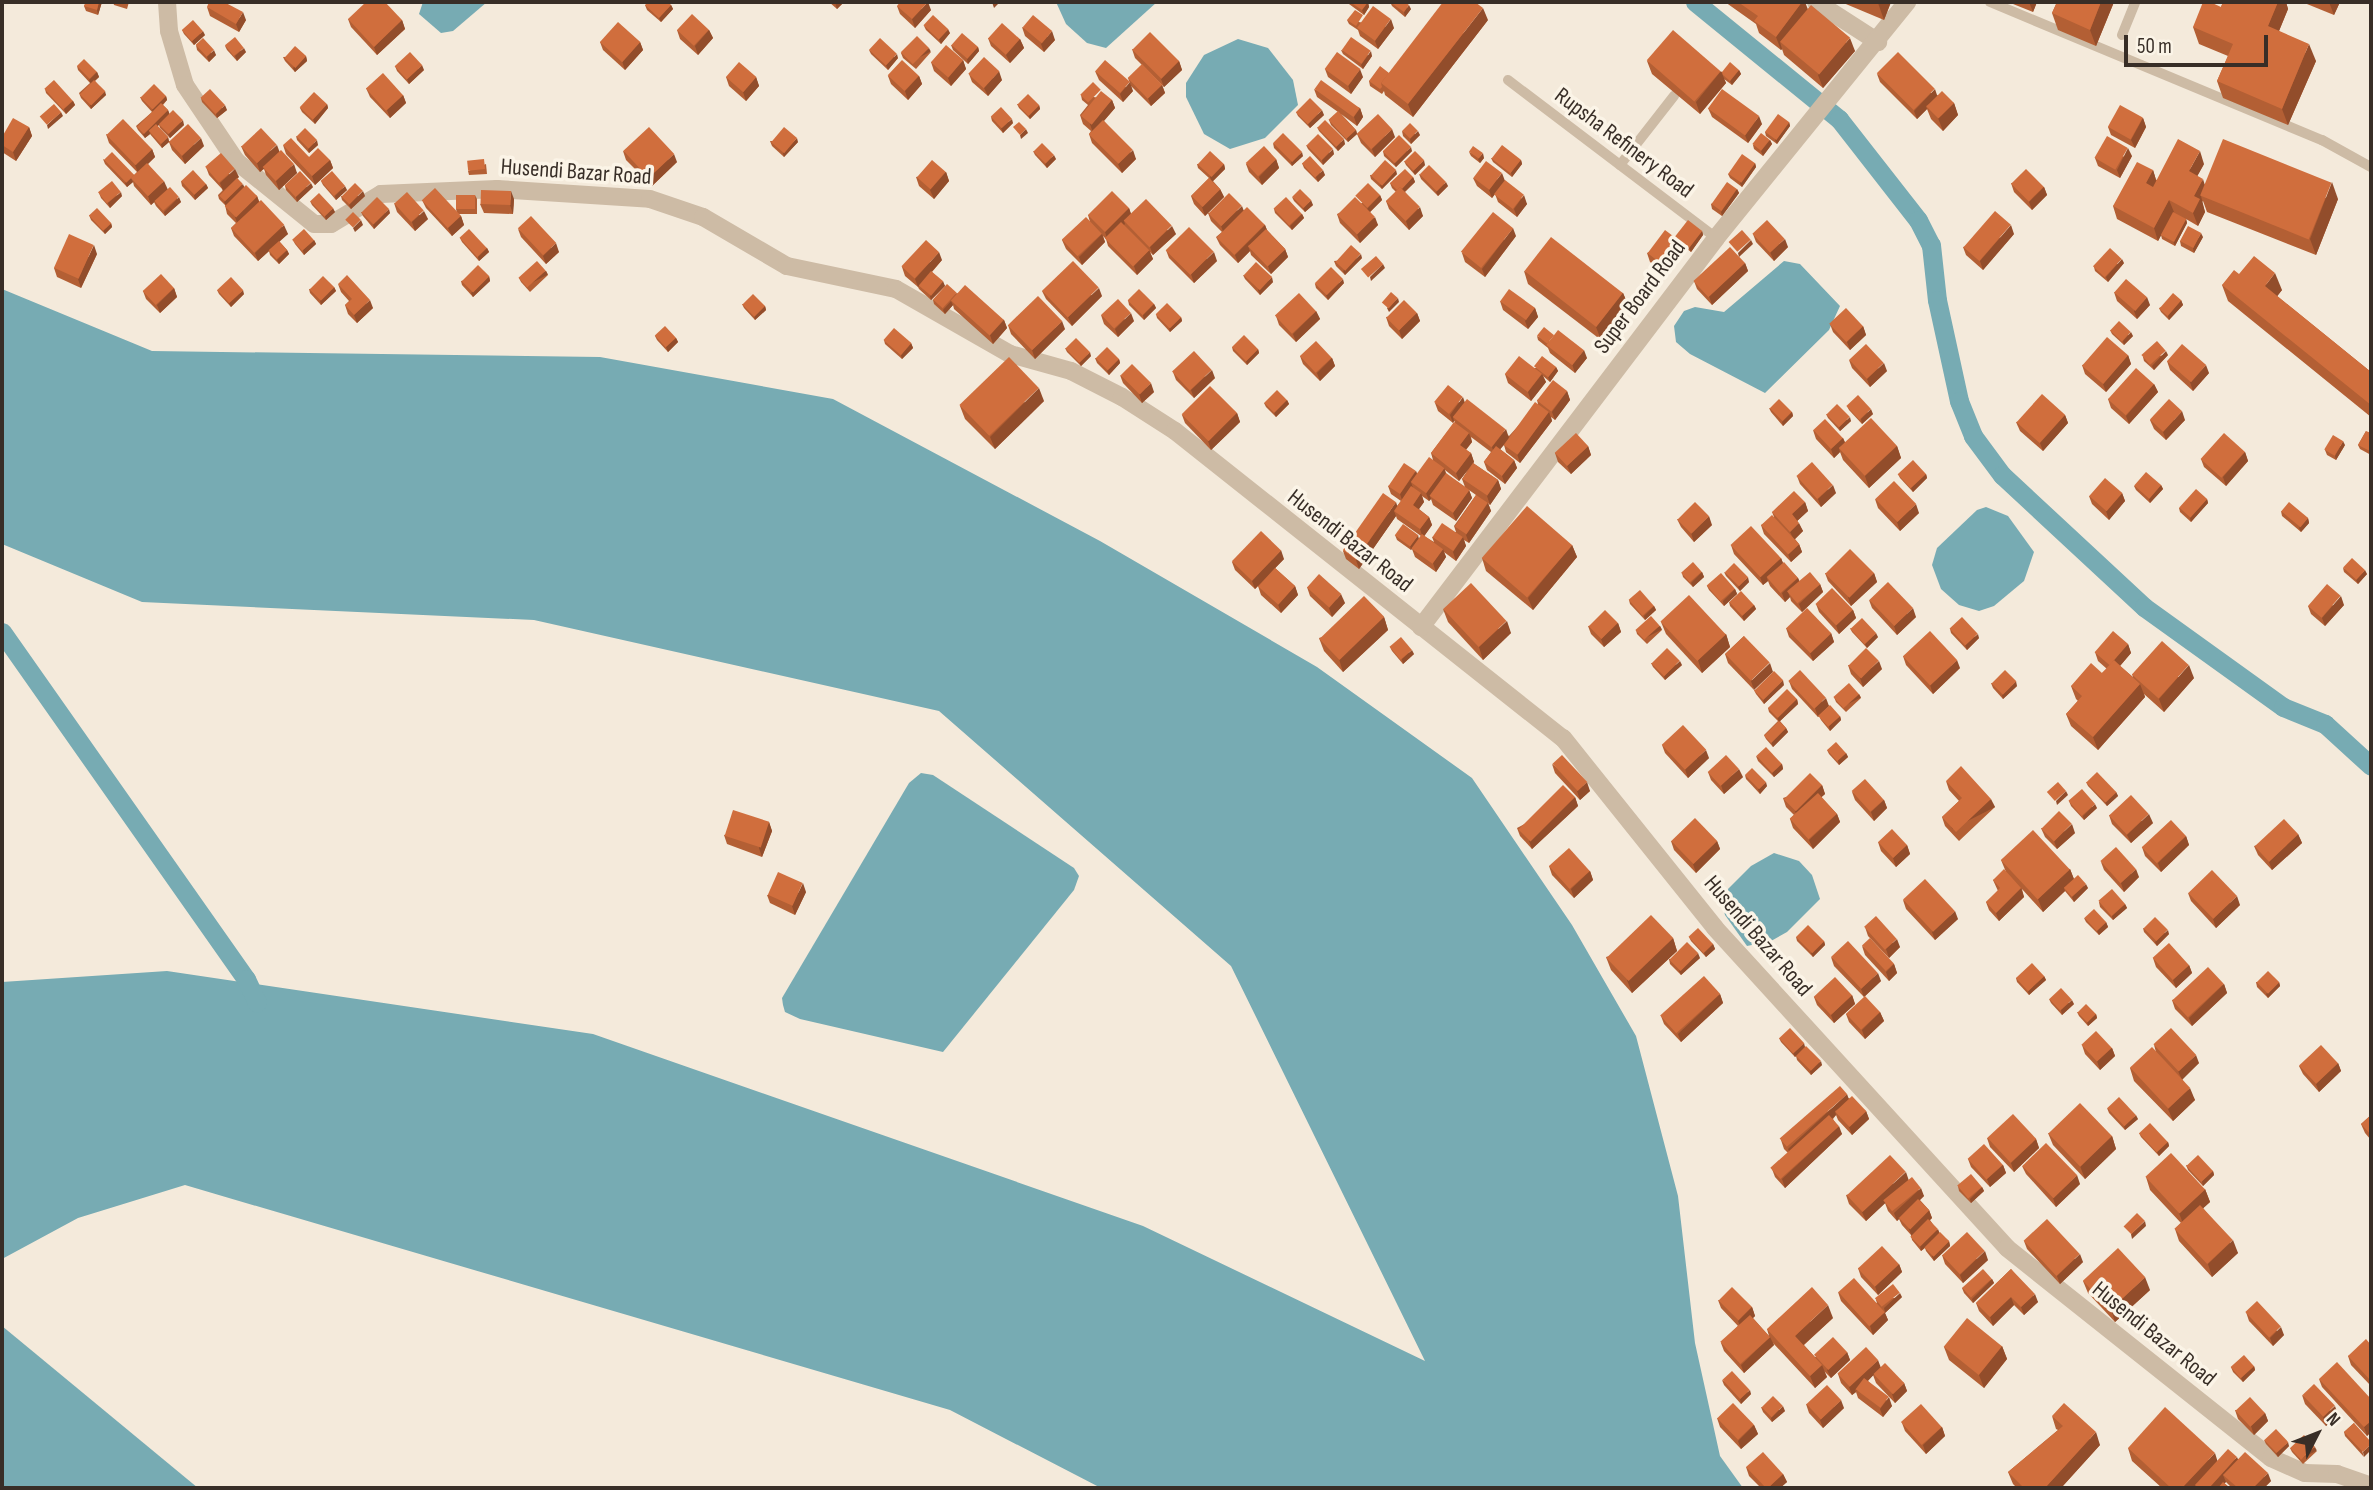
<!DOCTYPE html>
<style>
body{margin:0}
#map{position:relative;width:2373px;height:1490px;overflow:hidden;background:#f4eadb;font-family:"Sofia Sans Condensed",sans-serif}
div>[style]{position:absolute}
.water>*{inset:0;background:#77abb3}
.canal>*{height:19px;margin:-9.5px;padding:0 9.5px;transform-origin:9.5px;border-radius:9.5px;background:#77abb3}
.service>*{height:10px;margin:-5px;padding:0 5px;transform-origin:5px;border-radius:5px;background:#cdbba5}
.minor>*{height:18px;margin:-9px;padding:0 9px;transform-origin:9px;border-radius:9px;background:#cdbba5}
.wall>*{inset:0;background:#b35f34}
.shaded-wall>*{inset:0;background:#924d2b;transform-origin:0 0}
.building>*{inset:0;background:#d06e3d;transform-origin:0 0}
span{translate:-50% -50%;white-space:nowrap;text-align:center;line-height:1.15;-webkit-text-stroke:7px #fbf4e7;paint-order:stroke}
.street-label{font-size:23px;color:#382e27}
.frame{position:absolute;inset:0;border:4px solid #382e27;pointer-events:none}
.north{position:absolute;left:2282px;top:1399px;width:70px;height:70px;-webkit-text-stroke:5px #fbf4e7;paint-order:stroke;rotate:48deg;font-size:19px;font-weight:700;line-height:28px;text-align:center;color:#382e27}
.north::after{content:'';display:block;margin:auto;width:24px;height:32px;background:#382e27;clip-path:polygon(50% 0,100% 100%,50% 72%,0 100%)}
.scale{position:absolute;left:2124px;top:35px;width:144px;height:32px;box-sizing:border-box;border:4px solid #382e27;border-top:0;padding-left:9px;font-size:21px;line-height:24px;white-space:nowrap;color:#382e27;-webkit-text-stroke:5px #fbf4e7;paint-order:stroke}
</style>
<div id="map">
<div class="water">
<div style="clip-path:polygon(423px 2px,487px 2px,453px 31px,441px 33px,419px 14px)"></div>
<div style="clip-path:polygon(1056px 2px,1157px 2px,1106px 48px,1087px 43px,1066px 24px)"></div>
<div style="clip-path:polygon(1238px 39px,1268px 48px,1293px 80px,1298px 105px,1265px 138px,1230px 149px,1204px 134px,1186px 97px,1186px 83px,1204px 55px)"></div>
<div style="clip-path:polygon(1784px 261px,1800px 264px,1840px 306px,1829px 330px,1765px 393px,1690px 354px,1676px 342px,1674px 326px,1684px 311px,1695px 307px,1724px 312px)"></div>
<div style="clip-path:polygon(2px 289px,152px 351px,600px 357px,833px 399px,1100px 541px,1317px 667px,1472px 778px,1572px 925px,1636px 1036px,1678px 1196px,1695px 1343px,1720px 1456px,1743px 1488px,1101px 1488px,950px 1410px,185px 1185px,78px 1218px,2px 1259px,2px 982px,167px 971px,593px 1034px,1143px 1226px,1425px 1361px,1231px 966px,939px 711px,534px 620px,142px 602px,2px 544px)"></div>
<div style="clip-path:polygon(1986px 507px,2008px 516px,2034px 552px,2024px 581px,1994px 606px,1979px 611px,1959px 605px,1941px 589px,1932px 565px,1937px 548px,1977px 510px)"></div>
<div style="clip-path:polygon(921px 773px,933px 775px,1074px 868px,1079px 876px,1074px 890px,943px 1052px,800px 1019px,785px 1012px,783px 1005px,782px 998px,909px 783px)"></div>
<div style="clip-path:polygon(1774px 853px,1799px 861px,1812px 875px,1820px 899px,1787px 932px,1771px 941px,1747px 946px,1725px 915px,1720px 897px,1751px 866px)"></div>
<div style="clip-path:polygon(2px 1326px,19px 1340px,198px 1488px,2px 1488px)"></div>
</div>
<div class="canal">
<div style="left:1695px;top:2px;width:186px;rotate:39.1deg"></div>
<div style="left:1839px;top:119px;width:128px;rotate:52deg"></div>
<div style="left:1918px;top:220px;width:28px;rotate:63deg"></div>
<div style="left:1931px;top:245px;width:55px;rotate:83.8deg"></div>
<div style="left:1937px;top:300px;width:103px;rotate:77.7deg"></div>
<div style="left:1959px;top:401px;width:38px;rotate:68deg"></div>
<div style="left:1973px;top:436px;width:49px;rotate:53.4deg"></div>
<div style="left:2002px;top:475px;width:194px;rotate:42.9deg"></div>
<div style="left:2144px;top:607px;width:171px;rotate:35.7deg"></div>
<div style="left:2283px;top:707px;width:45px;rotate:22deg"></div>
<div style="left:2325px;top:724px;width:62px;rotate:42.4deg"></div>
<div style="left:2px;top:632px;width:424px;rotate:54.9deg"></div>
<div style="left:246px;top:979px;width:26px;rotate:65deg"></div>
</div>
<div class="service">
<div style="left:1990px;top:2px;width:360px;rotate:22.6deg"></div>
<div style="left:2322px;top:140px;width:56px;rotate:28.9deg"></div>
<div style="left:2122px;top:35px;width:35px;rotate:-68deg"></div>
<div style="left:1508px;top:80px;width:261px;rotate:37.2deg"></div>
<div style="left:1620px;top:165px;width:88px;rotate:-52deg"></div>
</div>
<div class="minor">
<div style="left:167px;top:2px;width:29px;rotate:86deg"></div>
<div style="left:169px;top:31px;width:56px;rotate:73.5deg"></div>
<div style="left:185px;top:85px;width:92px;rotate:56.1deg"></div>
<div style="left:236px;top:161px;width:100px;rotate:38.9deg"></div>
<div style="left:314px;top:224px;width:17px"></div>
<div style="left:331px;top:224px;width:58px;rotate:-31deg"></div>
<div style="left:381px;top:194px;width:116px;rotate:-2.5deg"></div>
<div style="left:497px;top:189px;width:153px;rotate:3.7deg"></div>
<div style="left:650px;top:199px;width:56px;rotate:18.8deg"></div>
<div style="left:703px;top:217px;width:97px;rotate:30.3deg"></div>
<div style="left:787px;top:266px;width:111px;rotate:11.9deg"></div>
<div style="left:896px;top:289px;width:131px;rotate:29.7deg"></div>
<div style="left:1010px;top:354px;width:63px;rotate:15.6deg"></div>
<div style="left:1071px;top:371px;width:57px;rotate:27deg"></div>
<div style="left:1122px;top:397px;width:63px;rotate:32.7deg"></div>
<div style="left:1175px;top:431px;width:495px;rotate:38.4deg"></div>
<div style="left:1563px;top:738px;width:243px;rotate:51.3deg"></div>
<div style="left:1715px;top:928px;width:433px;rotate:47.6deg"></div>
<div style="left:2007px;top:1248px;width:337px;rotate:38.5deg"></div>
<div style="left:2271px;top:1458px;width:37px;rotate:24deg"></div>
<div style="left:2305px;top:1473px;width:32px;rotate:2deg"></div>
<div style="left:2337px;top:1474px;width:36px;rotate:19deg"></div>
<div style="left:1816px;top:2px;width:74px;rotate:32.8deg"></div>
<div style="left:1421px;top:627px;width:488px;rotate:-52.8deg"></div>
<div style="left:1716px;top:238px;width:304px;rotate:-51deg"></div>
</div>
<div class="wall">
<div style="clip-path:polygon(86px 2px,102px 2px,98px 15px,86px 11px,84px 6px)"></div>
<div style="clip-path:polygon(113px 2px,129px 2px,127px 9px,114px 5px)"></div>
<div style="clip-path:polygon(829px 2px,844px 2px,837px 9px)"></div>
<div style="clip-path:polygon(1348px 2px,1369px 2px,1368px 3px,1369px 7px,1364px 15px,1349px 4px)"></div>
<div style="clip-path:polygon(1390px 2px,1411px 9px,1405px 17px,1392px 6px)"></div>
<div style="clip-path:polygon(1725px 2px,1802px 2px,1807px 9px,1855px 51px,1823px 88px,1784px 55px,1782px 49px,1781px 50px,1759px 33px,1756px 24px)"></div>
<div style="clip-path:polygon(1841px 2px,1891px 2px,1884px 20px)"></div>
<div style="clip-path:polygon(2008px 2px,2037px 2px,2033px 12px)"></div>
<div style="clip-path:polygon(2057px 2px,2114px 2px,2096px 46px,2058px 30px,2052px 13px)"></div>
<div style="clip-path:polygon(2223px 2px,2286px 2px,2288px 9px,2279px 31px,2316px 61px,2288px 125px,2223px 98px,2217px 81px,2228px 56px,2199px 44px,2193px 27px,2221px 7px)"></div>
<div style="clip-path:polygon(2302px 2px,2340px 2px,2334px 15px)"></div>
<div style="clip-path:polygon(645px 5px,671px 5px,673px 9px,661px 22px,647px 10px)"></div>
<div style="clip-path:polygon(897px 6px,931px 10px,915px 28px,900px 14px)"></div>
<div style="clip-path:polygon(207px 7px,246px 20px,239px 32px,210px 16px)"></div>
<div style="clip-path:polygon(348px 19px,402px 20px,405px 29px,377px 55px,351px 27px)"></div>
<div style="clip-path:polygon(1347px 20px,1394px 28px,1378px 49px,1360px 36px,1358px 30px,1349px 24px)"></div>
<div style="clip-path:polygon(1488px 20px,1413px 117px,1385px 95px,1384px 91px,1382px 94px,1370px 86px,1369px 81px,1389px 73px)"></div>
<div style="clip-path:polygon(924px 26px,950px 33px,941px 44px,926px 30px)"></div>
<div style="clip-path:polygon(1022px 27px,1055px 40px,1044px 52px,1025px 36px)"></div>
<div style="clip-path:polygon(182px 30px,205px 35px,194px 45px,184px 34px)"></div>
<div style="clip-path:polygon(677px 30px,709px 30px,713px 38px,698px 55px,680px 39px)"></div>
<div style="clip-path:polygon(988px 38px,1020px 39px,1024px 48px,1010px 63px,991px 46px)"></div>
<div style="clip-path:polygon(600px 42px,640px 42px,643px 50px,625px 70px,603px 50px)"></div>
<div style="clip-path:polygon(196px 45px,216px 55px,209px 62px,197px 50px)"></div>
<div style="clip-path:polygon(951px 45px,978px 47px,979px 51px,968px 64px,953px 50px)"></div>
<div style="clip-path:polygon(225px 46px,246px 52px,237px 61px,227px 50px)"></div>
<div style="clip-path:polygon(1132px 49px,1179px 61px,1182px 70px,1164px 87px,1135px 58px)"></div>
<div style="clip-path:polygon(869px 50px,898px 58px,888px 70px,871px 54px)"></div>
<div style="clip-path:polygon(1341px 50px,1372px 56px,1363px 69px,1343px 54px)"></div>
<div style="clip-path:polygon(931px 52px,916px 69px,903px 58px,901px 53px)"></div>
<div style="clip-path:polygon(306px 56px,307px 61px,295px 72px,285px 61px,283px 57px)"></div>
<div style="clip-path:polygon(963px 60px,966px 69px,951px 86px,934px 71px,931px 62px)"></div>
<div style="clip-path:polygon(1647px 61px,1722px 72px,1739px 70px,1741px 74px,1732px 85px,1724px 79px,1726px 83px,1700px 114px,1652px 74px)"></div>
<div style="clip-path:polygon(77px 66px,97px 72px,99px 77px,95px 81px,106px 95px,91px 109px,81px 98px,79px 93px,90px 83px,78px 70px)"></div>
<div style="clip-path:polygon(395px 66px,424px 70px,409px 84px,397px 71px)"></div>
<div style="clip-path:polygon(1325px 69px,1363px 77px,1351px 94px,1328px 77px)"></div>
<div style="clip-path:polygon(1095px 71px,1133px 91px,1123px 102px,1099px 80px)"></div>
<div style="clip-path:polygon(969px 74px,1002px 80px,988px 96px,972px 82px)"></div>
<div style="clip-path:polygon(1877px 74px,1937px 95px,1954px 103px,1958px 115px,1943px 131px,1931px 119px,1927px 109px,1917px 119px,1880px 82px)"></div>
<div style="clip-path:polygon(888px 76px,919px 76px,922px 84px,908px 100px,891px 84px)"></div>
<div style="clip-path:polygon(726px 77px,756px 77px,759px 86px,746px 101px,729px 86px)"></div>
<div style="clip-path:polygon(1128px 78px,1162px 85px,1165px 93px,1151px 106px,1131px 86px)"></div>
<div style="clip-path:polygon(366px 88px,403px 95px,406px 103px,390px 118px,370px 97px)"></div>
<div style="clip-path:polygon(45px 89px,73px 101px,75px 105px,66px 114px,46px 93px)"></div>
<div style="clip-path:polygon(1314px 89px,1360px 108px,1363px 117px,1357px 126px,1341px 114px,1356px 130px,1357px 134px,1348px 142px,1331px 125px,1329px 120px,1338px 112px,1317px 97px)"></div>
<div style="clip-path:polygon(1081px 95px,1112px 100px,1115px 108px,1104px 121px,1136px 159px,1122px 173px,1092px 143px,1089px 134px,1091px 131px,1083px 124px,1080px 115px,1088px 105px,1082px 100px)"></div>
<div style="clip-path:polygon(166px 96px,167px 100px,163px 105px,168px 110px,169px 114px,184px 125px,170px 138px,160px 128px,159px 125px,157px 126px,168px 137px,169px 141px,204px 146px,185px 164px,172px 150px,169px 142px,162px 148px,150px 134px,145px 138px,138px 130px,136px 126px,152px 112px,142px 101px,140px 97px)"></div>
<div style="clip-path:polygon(201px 98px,227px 110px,217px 118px,202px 102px)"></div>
<div style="clip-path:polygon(327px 104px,328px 108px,315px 124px,302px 112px,300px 108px)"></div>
<div style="clip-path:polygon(1017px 104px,1039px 105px,1040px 109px,1030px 119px,1019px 108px)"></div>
<div style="clip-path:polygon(1708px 108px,1762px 124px,1748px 143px,1712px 117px)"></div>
<div style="clip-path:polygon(1296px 112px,1324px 115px,1310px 128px,1298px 116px)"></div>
<div style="clip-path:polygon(991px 117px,1013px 123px,1003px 133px,992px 121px)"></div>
<div style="clip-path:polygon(2143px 118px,2146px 127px,2135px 148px,2111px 135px,2108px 127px)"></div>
<div style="clip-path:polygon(1789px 122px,1790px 126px,1777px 144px,1766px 136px,1765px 132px)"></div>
<div style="clip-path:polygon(29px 127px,32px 136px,16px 161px,2px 152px,2px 137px)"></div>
<div style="clip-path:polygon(1317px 127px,1345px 144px,1338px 151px,1319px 131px)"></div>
<div style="clip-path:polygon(1402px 131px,1420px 135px,1411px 144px,1403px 136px)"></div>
<div style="clip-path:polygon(106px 134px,152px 149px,155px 157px,148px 164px,167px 189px,181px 202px,165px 216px,156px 206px,154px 202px,151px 205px,134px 186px,133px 182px,127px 187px,105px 164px,103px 159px,134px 175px,137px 172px,109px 143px)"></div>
<div style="clip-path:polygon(1357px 134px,1395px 137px,1375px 157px,1361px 143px)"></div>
<div style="clip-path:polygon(296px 136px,318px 145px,309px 153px,297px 140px)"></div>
<div style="clip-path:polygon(1770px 140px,1772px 144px,1763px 156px,1754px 149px,1753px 145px)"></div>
<div style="clip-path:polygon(770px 141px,798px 142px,784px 157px,772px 146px)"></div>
<div style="clip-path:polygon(1273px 143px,1303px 156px,1292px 166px,1274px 148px)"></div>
<div style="clip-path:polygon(283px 145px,309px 157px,330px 160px,333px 168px,315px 185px,286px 154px)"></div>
<div style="clip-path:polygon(1306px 145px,1334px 154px,1323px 165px,1308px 149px)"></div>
<div style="clip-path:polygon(241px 146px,279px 152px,297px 173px,279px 190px,266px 175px,264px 169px,260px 172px,245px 155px)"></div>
<div style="clip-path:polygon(623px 151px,677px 162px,652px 186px,626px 160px)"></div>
<div style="clip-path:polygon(1033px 151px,1056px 159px,1047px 168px,1035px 155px)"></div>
<div style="clip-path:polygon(1383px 151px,1412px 151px,1396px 167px,1384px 156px)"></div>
<div style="clip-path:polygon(1469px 152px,1484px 158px,1480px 163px,1471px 156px)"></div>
<div style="clip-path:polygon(2132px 156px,2120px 178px,2098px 166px,2095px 158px)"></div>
<div style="clip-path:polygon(1491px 158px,1521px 160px,1522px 164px,1512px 177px,1493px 162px)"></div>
<div style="clip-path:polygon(1276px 159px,1279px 168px,1262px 185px,1249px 172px,1246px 164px)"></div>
<div style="clip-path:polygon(1404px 161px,1425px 165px,1415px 175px,1406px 165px)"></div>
<div style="clip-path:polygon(1302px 163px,1325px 175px,1318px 182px,1304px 168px)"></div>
<div style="clip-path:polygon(1755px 163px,1756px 167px,1742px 187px,1730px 178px,1728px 174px)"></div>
<div style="clip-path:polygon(486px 164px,487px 174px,469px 175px,468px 171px)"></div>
<div style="clip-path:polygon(1197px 164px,1224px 164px,1225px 169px,1213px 181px,1220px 189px,1224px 197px,1205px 216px,1194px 204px,1191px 196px,1209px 178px,1198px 168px)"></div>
<div style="clip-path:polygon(2204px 164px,2197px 176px,2205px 185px,2338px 199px,2316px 255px,2207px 212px,2203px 201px,2202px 202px,2205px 212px,2198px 226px,2174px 212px,2186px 219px,2187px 223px,2175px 246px,2162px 239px,2161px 235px,2158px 241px,2117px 219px,2113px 206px,2153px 170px,2156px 180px)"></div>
<div style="clip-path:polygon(206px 167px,239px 177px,237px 178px,244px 187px,257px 196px,259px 201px,288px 234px,279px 241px,287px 250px,289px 254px,279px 264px,270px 255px,269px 251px,258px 261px,234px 236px,231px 228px,236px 223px,227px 214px,225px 205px,219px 199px,218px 195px,223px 190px,209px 175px)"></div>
<div style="clip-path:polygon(946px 172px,949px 181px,934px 199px,919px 186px,916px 177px)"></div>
<div style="clip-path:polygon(1397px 174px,1382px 189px,1371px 179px,1370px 175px)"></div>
<div style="clip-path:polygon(1419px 174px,1448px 186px,1438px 196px,1421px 179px)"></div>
<div style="clip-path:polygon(1413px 177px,1415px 182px,1405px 192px,1423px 216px,1409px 230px,1389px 209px,1386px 201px,1396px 192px,1392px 188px,1390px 183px)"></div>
<div style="clip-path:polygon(1473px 178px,1504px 180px,1527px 204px,1517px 217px,1498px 202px,1495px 194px,1492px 198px,1477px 186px)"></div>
<div style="clip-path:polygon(181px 181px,206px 184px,208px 188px,195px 200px,182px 186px)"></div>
<div style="clip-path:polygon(321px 181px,347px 190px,336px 200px,323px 185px)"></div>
<div style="clip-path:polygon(2011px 183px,2044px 187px,2047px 195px,2032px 210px,2014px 192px)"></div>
<div style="clip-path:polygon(285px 186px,313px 187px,297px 202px,286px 190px)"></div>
<div style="clip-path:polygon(1737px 189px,1739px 193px,1722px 216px,1712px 209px,1711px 204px)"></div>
<div style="clip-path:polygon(99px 193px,122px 196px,110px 208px,101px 198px)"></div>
<div style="clip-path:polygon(475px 195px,477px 199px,477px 214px,458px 214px,461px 216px,464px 225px,452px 236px,426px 208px,422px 200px,457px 213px,456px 209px)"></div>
<div style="clip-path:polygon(1380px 195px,1382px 200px,1370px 212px,1378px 225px,1360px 243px,1340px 223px,1337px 214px)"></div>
<div style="clip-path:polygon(341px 196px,365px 196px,351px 209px,342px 200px)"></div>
<div style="clip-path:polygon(1292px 197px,1313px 205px,1305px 212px,1294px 201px)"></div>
<div style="clip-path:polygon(514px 199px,513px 214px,484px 213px,480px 204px)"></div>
<div style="clip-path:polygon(310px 201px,335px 212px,326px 220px,312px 205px)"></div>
<div style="clip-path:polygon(394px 203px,428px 219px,415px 231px,397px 212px)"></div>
<div style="clip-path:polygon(1129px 208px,1131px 214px,1176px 234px,1153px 255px,1150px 252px,1153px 259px,1137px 275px,1108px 246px,1106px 239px,1103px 236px,1105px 242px,1082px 265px,1066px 249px,1062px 240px,1090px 222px,1088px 215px)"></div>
<div style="clip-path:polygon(1274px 209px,1302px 214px,1304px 218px,1292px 230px,1275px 213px)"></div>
<div style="clip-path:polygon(1243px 210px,1265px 225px,1267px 230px,1285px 249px,1288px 257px,1271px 274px,1251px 255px,1250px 251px,1238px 263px,1220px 245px,1216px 237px,1222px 232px,1211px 221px,1208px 213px)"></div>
<div style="clip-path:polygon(361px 212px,390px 213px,374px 229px,363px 216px)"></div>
<div style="clip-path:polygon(89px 215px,111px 223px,112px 227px,105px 234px,91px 220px)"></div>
<div style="clip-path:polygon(518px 229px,559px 252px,546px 264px,521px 237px)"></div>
<div style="clip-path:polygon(1702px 231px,1703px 235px,1691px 252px,1682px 245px,1684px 250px,1666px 274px,1650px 262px,1647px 253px,1676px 238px)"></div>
<div style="clip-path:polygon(1753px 234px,1788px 247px,1774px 261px,1756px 242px)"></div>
<div style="clip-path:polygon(2014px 234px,1983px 270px,1966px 255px,1963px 247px)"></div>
<div style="clip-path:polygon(1516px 236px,1485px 277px,1465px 262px,1462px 253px)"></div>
<div style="clip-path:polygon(2203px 237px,2194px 253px,2181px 246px,2180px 241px)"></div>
<div style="clip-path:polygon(460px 238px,487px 248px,489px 252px,479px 261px,462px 242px)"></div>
<div style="clip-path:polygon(293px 240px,314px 240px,316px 244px,304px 255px,295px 244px)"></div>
<div style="clip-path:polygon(1166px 250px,1217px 261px,1194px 283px,1169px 258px)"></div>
<div style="clip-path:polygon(97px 254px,81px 288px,57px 277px,54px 268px)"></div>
<div style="clip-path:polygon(1362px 258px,1345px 275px,1336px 266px,1334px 261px)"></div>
<div style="clip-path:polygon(942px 260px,932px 272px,945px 286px,931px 300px,919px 289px,918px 287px,905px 276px,902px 267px)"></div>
<div style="clip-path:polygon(1745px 263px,1748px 271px,1712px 305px,1697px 289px,1694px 281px)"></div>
<div style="clip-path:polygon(2124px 263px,2108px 282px,2095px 271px,2094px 267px)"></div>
<div style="clip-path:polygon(546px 271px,548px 275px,530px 292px,521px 282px,519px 278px)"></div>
<div style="clip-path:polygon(1524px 271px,1623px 293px,1628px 305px,1601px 340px,1528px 284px)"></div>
<div style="clip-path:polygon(2239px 274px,2282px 290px,2277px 296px,2371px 372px,2371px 417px,2228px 301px,2222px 285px)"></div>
<div style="clip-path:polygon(1243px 275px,1273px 282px,1260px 295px,1245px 279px)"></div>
<div style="clip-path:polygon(489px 276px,490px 281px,473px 297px,462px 285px,461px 281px)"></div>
<div style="clip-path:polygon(1344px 283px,1328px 300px,1316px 288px,1315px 284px)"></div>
<div style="clip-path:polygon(338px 284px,373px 308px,357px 323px,348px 314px,345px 305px,349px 301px,341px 292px)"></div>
<div style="clip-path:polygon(334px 287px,336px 291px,321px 305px,310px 293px,309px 289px)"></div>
<div style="clip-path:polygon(174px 288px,177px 297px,160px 313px,146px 299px,143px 291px)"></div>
<div style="clip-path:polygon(217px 290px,244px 294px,231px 307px,219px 294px)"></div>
<div style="clip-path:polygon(1042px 291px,1102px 296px,1072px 326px,1046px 299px)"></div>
<div style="clip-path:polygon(2114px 292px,2150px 305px,2137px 319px,2117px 301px)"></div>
<div style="clip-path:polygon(957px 293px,1004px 320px,1007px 328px,993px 344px,954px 309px,953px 305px,945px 314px,934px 304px,933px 300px)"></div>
<div style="clip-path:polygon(1128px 300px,1154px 304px,1156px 308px,1144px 320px,1129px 305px)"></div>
<div style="clip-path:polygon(2181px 300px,2183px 305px,2169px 320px,2161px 312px,2159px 308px)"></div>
<div style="clip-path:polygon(1500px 301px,1535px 308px,1538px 317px,1528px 329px,1503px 310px)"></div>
<div style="clip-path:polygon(742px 304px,765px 306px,766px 310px,755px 320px,744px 308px)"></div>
<div style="clip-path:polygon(1316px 311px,1320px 319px,1296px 342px,1279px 325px,1276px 316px)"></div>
<div style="clip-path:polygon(1417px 313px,1420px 321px,1402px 339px,1389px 326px,1386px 317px)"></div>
<div style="clip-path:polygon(1156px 314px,1181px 317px,1182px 321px,1170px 332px,1157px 318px)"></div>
<div style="clip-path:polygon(1101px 315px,1134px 321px,1118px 337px,1104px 324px)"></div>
<div style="clip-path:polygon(1830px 324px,1863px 326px,1866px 335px,1850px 350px,1833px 332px)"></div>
<div style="clip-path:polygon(1008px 325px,1065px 329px,1035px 359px,1011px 334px)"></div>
<div style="clip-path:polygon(2110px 330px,2133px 336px,2124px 345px,2112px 334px)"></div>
<div style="clip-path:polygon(655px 336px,676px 338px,678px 342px,668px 352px,657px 340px)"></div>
<div style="clip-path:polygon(1537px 336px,1587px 358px,1575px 373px,1550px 353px,1548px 348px,1538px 340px)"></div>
<div style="clip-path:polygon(884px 340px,911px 343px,913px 348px,902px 359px,885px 344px)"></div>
<div style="clip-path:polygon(1232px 347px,1258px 349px,1259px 353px,1247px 365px,1233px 351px)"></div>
<div style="clip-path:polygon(1065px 348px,1091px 356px,1081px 366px,1067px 352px)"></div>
<div style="clip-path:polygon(2128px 355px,2131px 364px,2106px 392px,2085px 374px,2082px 365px)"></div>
<div style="clip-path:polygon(2168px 355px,2154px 370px,2144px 361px,2143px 357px)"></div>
<div style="clip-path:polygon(1300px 356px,1332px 358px,1335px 366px,1320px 381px,1303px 364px)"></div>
<div style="clip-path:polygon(1095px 358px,1119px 359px,1120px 363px,1109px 375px,1097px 363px)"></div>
<div style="clip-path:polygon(1849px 360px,1887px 371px,1870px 387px,1852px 368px)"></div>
<div style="clip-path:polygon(2167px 361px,2209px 373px,2193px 391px,2170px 370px)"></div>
<div style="clip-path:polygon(1556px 367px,1558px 371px,1550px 382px,1543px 376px,1546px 382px,1531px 401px,1508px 383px,1505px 374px,1535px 368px)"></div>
<div style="clip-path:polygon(1173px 372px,1215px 378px,1194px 398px,1176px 380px)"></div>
<div style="clip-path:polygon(1120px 375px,1154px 392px,1142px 403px,1123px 383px)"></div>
<div style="clip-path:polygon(2154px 384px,2158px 392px,2129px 424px,2111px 408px,2108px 399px)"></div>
<div style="clip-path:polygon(evenodd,1567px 391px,1570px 400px,1555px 420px,1551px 417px,1552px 421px,1520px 463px,1506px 452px,1504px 445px,1500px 449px,1514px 460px,1517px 468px,1505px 484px,1487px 470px,1484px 462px,1491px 452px,1471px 437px,1472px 442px,1466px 450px,1471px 453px,1474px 462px,1473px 463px,1498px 480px,1501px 489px,1490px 505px,1488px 503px,1491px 511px,1469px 543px,1464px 540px,1466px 546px,1456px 561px,1444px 552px,1446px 557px,1436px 572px,1415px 557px,1412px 549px,1418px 541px,1411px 550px,1397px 540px,1395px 535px,1419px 539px,1421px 536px,1397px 519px,1396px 516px,1359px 569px,1346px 559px,1343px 551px,1397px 506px,1401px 501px,1391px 494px,1388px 486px,1416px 471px,1417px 474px,1433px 460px,1431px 453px,1455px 422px,1454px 421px,1453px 423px,1438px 411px,1435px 403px,1465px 402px,1509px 436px,1538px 404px,1537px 400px,1567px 391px,1445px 470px,1459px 481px,1468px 470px,1462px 479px,1465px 487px,1446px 474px,1445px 470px,1567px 391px,1469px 490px,1476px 495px,1454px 526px,1456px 532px,1432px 537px,1434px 542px,1424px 536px,1432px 525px,1429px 517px,1419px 509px,1424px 502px,1422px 496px,1429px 501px,1431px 499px,1433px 505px,1456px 521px,1472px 498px,1469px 490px)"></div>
<div style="clip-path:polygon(1287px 400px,1289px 404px,1276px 417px,1266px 407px,1264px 403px)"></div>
<div style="clip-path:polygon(1044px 401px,995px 449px,965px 419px,960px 406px)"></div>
<div style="clip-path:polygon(1847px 406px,1873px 414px,1862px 424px,1849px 410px)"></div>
<div style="clip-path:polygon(1769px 408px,1792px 412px,1793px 416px,1783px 426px,1771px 412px)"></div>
<div style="clip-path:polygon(1237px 413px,1240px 422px,1211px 450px,1185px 423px,1182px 415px)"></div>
<div style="clip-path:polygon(1826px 414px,1851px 421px,1840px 431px,1828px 418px)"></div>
<div style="clip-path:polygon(2065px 415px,2068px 423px,2043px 451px,2020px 431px,2016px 422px)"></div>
<div style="clip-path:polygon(2150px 420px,2185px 420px,2166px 440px,2154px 429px)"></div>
<div style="clip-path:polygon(1813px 430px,1843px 438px,1845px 442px,1897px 446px,1901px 458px,1869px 488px,1843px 460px,1840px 452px,1834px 458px,1816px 439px)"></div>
<div style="clip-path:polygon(2366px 431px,2371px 455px,2360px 449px,2358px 445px)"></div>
<div style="clip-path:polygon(2345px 445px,2336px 460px,2327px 455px,2325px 450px)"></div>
<div style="clip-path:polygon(1588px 446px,1591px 455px,1571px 474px,1558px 462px,1555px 453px)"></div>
<div style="clip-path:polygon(2245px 452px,2248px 461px,2226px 486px,2204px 467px,2201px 459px)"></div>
<div style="clip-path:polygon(1898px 474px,1926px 474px,1927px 478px,1913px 492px,1900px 478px)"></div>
<div style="clip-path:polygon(1797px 476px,1836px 493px,1821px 507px,1800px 484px)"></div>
<div style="clip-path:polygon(2161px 485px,2163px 489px,2150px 503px,2136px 490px,2134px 486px)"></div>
<div style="clip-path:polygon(2122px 493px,2125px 501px,2109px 520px,2092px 504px,2089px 496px)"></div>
<div style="clip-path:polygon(1875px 499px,1919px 513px,1900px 531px,1878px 508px)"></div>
<div style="clip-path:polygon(2207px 499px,2208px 503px,2191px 522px,2180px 512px,2179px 508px)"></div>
<div style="clip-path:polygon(1805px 502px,1808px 511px,1797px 521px,1803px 531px,1795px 539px,1799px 544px,1802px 552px,1791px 562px,1764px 534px,1761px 525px,1774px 517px,1772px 512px)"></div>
<div style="clip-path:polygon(2281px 511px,2308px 518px,2309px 523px,2301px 532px,2282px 516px)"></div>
<div style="clip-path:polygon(1677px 519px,1712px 525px,1694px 542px,1681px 527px)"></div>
<div style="clip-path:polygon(1572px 545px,1577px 557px,1533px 610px,1486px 571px,1482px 558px)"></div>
<div style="clip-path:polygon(1731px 545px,1781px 558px,1783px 563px,1798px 578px,1800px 582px,1820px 584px,1823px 592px,1802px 612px,1791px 601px,1790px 597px,1785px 602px,1770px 586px,1768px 581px,1763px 585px,1734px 554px)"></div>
<div style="clip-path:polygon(1284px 559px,1275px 568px,1295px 586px,1298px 595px,1281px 613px,1261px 595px,1258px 586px,1255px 589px,1235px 570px,1232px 562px)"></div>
<div style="clip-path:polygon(2343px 568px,2367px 574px,2358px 584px,2344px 572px)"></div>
<div style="clip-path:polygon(1702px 572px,1704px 577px,1693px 587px,1683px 577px,1682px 573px)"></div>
<div style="clip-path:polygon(1724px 572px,1749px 582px,1740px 591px,1726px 576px)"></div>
<div style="clip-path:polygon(1825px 573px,1874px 573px,1877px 582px,1851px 606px,1828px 581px)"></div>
<div style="clip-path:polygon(1707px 586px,1735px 589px,1737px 594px,1724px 606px,1709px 590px)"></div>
<div style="clip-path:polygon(1307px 587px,1345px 603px,1332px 617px,1310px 596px)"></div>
<div style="clip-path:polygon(1629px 600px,1654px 606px,1656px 610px,1645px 620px,1630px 604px)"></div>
<div style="clip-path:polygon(1869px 600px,1916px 617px,1897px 635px,1872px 608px)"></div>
<div style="clip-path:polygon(1729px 602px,1754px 605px,1756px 609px,1744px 621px,1730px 606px)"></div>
<div style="clip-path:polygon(1816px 604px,1853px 610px,1856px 618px,1839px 634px,1819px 612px)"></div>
<div style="clip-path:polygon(2344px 605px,2325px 626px,2311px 614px,2308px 606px)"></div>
<div style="clip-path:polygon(1443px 609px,1511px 633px,1483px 660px,1448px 622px)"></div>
<div style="clip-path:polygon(1384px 617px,1388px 630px,1343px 672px,1324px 651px,1319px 638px)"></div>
<div style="clip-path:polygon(1661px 622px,1726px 634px,1730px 647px,1702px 673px,1666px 634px)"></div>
<div style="clip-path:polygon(1618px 623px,1621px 632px,1604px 647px,1591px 634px,1588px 626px)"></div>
<div style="clip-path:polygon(1660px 626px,1662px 630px,1647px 644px,1637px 634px,1636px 630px)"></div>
<div style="clip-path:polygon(1786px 628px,1831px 633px,1834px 642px,1813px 661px,1789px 637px)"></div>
<div style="clip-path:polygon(1850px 628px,1878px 637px,1867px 648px,1852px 632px)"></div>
<div style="clip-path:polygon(1950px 629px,1979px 638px,1967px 650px,1951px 633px)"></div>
<div style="clip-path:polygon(1744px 636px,1754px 690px,1728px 663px,1725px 654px)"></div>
<div style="clip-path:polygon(2128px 644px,2131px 653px,2120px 666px,2133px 677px,2132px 674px,2194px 678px,2164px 712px,2144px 694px,2145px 697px,2098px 750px,2071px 726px,2066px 714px,2078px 701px,2076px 699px,2071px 686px,2102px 673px,2107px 669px,2098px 661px,2095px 652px)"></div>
<div style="clip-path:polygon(1390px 647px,1414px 654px,1403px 664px,1392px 651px)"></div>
<div style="clip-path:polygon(1903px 656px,1960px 668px,1933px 694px,1906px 665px)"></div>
<div style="clip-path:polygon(1651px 663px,1682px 665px,1665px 680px,1653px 667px)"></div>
<div style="clip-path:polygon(1848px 665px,1882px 669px,1863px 687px,1851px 674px)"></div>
<div style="clip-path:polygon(1789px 681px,1829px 706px,1818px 717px,1792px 689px)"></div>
<div style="clip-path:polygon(1991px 683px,2017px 686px,2003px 699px,1993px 688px)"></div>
<div style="clip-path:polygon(1784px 685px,1764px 704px,1756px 694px,1754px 690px)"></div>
<div style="clip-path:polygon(1859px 694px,1861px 698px,1846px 712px,1836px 702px,1834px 697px)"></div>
<div style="clip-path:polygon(1797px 699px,1798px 704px,1780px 721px,1786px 728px,1788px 732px,1773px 747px,1766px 739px,1764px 735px,1778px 721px,1769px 712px,1768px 708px)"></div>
<div style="clip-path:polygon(1819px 716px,1840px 716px,1841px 720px,1830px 731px,1821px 720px)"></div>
<div style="clip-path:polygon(1662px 745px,1709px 758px,1688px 778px,1665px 753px)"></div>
<div style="clip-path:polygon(1827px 750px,1846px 753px,1848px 757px,1839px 765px,1829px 754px)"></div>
<div style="clip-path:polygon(1756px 756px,1782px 764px,1783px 769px,1774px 777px,1758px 761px)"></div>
<div style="clip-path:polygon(1552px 764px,1590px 791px,1580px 800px,1555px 773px)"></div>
<div style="clip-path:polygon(1708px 772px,1743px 777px,1724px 794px,1711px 780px)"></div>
<div style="clip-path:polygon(1745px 775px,1767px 786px,1760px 794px,1746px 779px)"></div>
<div style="clip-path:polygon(1946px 781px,1995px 807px,1959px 841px,1945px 826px,1942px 817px,1959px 801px,1949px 790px)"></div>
<div style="clip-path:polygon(2086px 782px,2116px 792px,2118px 796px,2107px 806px,2088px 786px)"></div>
<div style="clip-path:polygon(1822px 785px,1825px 794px,1821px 797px,1837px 814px,1840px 822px,1813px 849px,1793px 828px,1790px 819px,1794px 815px,1786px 807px,1783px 798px)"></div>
<div style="clip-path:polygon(1852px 792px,1884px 800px,1887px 808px,1874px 821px,1855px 800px)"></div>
<div style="clip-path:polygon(1575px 797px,1578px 806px,1532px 849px,1520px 836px,1517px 828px)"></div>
<div style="clip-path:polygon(2069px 801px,2097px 808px,2084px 820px,2071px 806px)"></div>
<div style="clip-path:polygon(2109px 815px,2153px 823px,2131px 843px,2112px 824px)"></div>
<div style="clip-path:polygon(769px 822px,772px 831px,762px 857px,727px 844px,724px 835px)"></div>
<div style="clip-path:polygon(2041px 828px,2075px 833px,2057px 849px,2045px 837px)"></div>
<div style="clip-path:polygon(2298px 834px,2302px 843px,2272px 870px,2258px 855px,2254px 846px)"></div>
<div style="clip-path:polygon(2186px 836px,2189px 845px,2161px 872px,2145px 856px,2142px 847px)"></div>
<div style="clip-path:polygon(1671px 841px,1717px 841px,1720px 849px,1696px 873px,1674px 850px)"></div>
<div style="clip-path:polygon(1878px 842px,1907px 845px,1910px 854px,1896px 867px,1881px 851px)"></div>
<div style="clip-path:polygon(2001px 860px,2070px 869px,2074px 879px,2088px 888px,2074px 902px,2065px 891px,2043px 912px,2022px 889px,2024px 897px,1999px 921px,1989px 910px,1986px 902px,1998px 891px,1993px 880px,2006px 872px)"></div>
<div style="clip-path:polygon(2101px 862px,2139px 877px,2124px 892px,2104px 870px)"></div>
<div style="clip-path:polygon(1549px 866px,1590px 871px,1593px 880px,1574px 898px,1552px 875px)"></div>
<div style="clip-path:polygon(806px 892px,795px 915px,770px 903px,767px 895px)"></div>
<div style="clip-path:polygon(2188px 893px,2240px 905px,2216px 928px,2191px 901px)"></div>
<div style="clip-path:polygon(1903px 900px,1958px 919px,1935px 940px,1906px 909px)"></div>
<div style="clip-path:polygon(2099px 902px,2125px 904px,2127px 908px,2113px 920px,2100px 907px)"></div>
<div style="clip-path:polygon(2084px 918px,2106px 922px,2108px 927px,2099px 935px,2086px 922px)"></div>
<div style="clip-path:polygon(1865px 927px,1900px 947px,1889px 958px,1868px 936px)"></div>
<div style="clip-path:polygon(2143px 928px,2169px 934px,2157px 946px,2144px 932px)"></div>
<div style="clip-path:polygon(1689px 937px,1713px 944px,1715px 949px,1706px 957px,1691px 941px)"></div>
<div style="clip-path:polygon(1796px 937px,1824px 941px,1825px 945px,1813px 957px,1797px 941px)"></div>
<div style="clip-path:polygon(1673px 938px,1677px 951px,1632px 993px,1611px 970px,1606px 957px)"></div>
<div style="clip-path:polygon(1862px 946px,1894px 964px,1897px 973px,1889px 981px,1865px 955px)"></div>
<div style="clip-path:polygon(1831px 957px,1881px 981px,1864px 997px,1834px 966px)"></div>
<div style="clip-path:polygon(1700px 958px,1681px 975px,1670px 964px,1669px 959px)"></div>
<div style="clip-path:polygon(2153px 958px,2189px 965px,2192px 973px,2176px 988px,2156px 967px)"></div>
<div style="clip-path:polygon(2044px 976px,2046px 980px,2029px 995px,2017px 982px,2016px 978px)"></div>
<div style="clip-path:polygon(2256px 982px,2279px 982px,2280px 986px,2268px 998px,2257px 987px)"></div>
<div style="clip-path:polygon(2224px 984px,2227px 993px,2192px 1026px,2175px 1009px,2172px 1000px)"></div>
<div style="clip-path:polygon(1720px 994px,1723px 1003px,1681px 1042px,1664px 1024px,1661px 1016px)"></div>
<div style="clip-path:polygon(1852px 995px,1855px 1004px,1834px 1023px,1817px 1005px,1814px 997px)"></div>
<div style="clip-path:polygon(2049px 999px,2074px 1004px,2062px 1015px,2051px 1003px)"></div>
<div style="clip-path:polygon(1880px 1012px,1884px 1021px,1865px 1039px,1849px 1022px,1846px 1014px)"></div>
<div style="clip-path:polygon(2077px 1012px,2096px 1014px,2097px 1018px,2088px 1026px,2079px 1016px)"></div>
<div style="clip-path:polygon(1779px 1038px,1805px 1047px,1822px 1065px,1811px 1075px,1797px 1060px,1796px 1056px,1795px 1057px,1781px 1042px)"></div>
<div style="clip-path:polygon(2082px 1045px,2112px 1048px,2115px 1056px,2100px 1070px,2085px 1054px)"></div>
<div style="clip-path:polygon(2154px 1045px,2199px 1063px,2182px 1079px,2195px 1100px,2173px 1121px,2134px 1081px,2130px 1068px,2156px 1052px)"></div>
<div style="clip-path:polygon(2338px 1063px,2341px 1071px,2319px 1092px,2303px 1074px,2299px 1066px)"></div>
<div style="clip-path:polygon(1849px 1098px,1866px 1111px,1869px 1119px,1852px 1135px,1838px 1120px,1836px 1115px,1833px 1119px,1842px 1134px,1785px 1188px,1775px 1177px,1772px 1169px,1788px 1153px,1784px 1149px,1781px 1140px)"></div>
<div style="clip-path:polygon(2107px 1108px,2138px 1119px,2125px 1130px,2109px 1113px)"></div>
<div style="clip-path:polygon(2371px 1115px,2371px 1140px,2365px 1133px,2361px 1124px)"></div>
<div style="clip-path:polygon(2048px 1133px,2112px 1136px,2116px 1149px,2085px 1179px,2053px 1145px)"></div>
<div style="clip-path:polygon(2139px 1133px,2168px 1142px,2169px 1146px,2159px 1156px,2141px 1137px)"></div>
<div style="clip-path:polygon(1987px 1138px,2036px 1139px,2039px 1148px,2014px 1172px,1990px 1147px)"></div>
<div style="clip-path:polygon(1968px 1159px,2003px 1165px,2006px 1173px,1990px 1187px,1971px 1167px)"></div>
<div style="clip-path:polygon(2186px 1165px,2213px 1171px,2214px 1175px,2203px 1186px,2188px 1170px)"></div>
<div style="clip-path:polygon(2022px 1166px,2080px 1184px,2056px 1207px,2026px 1174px)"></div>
<div style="clip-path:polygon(2146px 1177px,2205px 1189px,2210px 1202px,2203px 1208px,2238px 1253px,2212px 1277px,2179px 1241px,2175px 1229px,2181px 1223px,2150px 1190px)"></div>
<div style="clip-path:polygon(1909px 1180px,1924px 1196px,1920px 1200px,1929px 1210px,1932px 1218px,1930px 1220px,1939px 1233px,1949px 1241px,1950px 1246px,1934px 1261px,1926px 1251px,1925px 1248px,1921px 1251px,1912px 1240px,1911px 1235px,1902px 1225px,1899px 1219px,1897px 1221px,1888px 1211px,1885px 1203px,1866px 1221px,1849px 1204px,1846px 1195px)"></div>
<div style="clip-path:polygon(1958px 1186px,1982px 1187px,1984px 1191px,1971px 1203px,1959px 1191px)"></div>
<div style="clip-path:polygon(2024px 1241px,2083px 1262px,2060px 1284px,2027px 1249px)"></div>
<div style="clip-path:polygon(1942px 1255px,1988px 1260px,1963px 1283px,1945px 1264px)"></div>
<div style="clip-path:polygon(1899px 1264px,1902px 1272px,1878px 1295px,1861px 1277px,1858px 1268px)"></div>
<div style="clip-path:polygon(2011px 1269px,2038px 1302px,2024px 1315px,2014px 1305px,1993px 1326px,1979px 1311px,1976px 1303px)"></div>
<div style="clip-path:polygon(1992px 1279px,1994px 1283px,1973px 1303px,1964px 1293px,1962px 1288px)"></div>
<div style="clip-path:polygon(2083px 1281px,2150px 1290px,2115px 1322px,2088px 1293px)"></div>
<div style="clip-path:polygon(1838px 1292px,1877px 1303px,1876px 1300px,1902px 1297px,1885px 1313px,1888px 1320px,1873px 1335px,1841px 1301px)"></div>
<div style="clip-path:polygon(1718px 1300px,1752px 1307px,1755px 1316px,1753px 1318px,1769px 1336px,1767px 1329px,1833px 1318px,1804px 1345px,1815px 1357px,1847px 1352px,1850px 1360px,1831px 1378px,1824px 1371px,1827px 1377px,1815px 1388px,1773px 1343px,1774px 1345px,1744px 1373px,1724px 1351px,1721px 1343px,1738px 1326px,1721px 1308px)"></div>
<div style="clip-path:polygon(2246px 1312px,2284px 1335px,2273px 1346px,2249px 1321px)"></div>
<div style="clip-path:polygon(2371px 1345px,2371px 1386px,2351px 1365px,2348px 1356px)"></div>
<div style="clip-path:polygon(2002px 1346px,2007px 1359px,1984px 1388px,1949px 1360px,1944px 1347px)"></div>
<div style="clip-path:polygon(2254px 1366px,2255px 1370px,2243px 1382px,2233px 1372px,2231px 1367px)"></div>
<div style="clip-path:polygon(1881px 1367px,1904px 1383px,1907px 1391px,1895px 1403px,1876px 1383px,1873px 1375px,1868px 1381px,1892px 1406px,1883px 1417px,1858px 1398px,1856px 1392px,1852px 1395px,1841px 1383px,1838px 1374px)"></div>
<div style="clip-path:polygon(2319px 1379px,2371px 1399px,2371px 1432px,2367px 1436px,2322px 1387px)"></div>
<div style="clip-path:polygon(1722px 1380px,1751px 1394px,1741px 1404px,1724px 1385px)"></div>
<div style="clip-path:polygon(2302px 1395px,2338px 1415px,2326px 1426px,2305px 1404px)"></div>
<div style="clip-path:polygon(1806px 1404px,1844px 1408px,1823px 1428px,1809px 1413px)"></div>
<div style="clip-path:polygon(1761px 1407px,1785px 1411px,1772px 1422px,1763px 1412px)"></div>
<div style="clip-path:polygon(2235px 1410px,2265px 1413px,2268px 1421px,2254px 1435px,2238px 1419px)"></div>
<div style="clip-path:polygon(2052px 1416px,2100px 1445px,2061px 1488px,2017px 1488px,2013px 1484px,2008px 1472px,2058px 1430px,2056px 1429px)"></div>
<div style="clip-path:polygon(1717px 1418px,1754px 1425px,1758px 1434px,1741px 1449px,1720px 1427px)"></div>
<div style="clip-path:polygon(1902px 1423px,1942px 1427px,1945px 1436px,1926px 1454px,1905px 1431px)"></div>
<div style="clip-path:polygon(2354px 1423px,2364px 1457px,2345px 1436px,2344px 1432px)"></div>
<div style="clip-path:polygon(2264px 1440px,2289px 1446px,2278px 1457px,2266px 1444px)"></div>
<div style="clip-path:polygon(2128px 1448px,2217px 1461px,2238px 1459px,2271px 1481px,2264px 1488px,2232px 1488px,2226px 1482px,2224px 1483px,2230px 1488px,2162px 1488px,2132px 1461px)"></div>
<div style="clip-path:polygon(2290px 1448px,2317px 1451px,2303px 1464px,2292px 1452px)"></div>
<div style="clip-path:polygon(1746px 1467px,1783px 1474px,1787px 1482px,1780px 1488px,1761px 1488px,1749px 1476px)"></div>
</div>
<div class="shaded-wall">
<div style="clip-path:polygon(99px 2px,102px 2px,98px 15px,97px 10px)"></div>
<div style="clip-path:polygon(835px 2px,844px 2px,837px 9px)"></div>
<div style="clip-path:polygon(928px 2px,931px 10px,915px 28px,912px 19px)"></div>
<div style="clip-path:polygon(992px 2px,1000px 2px,994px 8px)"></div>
<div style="clip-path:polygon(1368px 2px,1369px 7px,1364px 15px,1362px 10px)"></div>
<div style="clip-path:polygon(1802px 2px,1805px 2px,1809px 12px,1780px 42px,1782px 49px,1781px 50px,1776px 37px)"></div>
<div style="clip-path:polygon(1878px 2px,1891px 2px,1884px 20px,1878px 3px)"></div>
<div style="clip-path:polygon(2029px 2px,2037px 2px,2033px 12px)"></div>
<div style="clip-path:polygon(2101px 2px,2114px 2px,2096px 46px,2090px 30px)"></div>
<div style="clip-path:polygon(2278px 2px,2286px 2px,2288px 9px,2274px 43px,2268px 26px)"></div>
<div style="clip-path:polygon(2329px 2px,2340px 2px,2334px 15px)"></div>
<div style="clip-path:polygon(671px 5px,673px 9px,661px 22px,659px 18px)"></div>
<div style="clip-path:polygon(1409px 5px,1411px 9px,1405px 17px,1404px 12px)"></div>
<div style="clip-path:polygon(1483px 8px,1488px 20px,1413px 117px,1408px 104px)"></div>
<div style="clip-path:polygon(243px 12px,246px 20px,239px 32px,236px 24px)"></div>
<div style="clip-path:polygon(1391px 19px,1394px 28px,1378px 49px,1375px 41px)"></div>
<div style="clip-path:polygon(402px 20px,405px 29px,377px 55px,374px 47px)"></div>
<div style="clip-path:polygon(948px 29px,950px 33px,941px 44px,939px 39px)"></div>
<div style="clip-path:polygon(709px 30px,713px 38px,698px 55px,695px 46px)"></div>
<div style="clip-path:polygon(203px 31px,205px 35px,194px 45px,192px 41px)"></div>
<div style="clip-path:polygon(1052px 31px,1055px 40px,1044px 52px,1041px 44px)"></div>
<div style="clip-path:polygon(1850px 38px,1855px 51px,1823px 88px,1818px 75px)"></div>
<div style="clip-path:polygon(1020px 39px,1024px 48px,1010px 63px,1006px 55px)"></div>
<div style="clip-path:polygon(640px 42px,643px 50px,625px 70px,622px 61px)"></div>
<div style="clip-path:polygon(2309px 44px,2316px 61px,2288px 125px,2282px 109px)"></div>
<div style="clip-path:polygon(978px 47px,979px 51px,968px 64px,967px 59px)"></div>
<div style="clip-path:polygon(244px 48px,246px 52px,237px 61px,235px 56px)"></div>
<div style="left:929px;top:48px;width:4px;height:23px;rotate:63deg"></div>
<div style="clip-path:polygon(214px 50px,216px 55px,209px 62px,207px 57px)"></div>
<div style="clip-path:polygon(1371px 51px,1372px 56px,1363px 69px,1361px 65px)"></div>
<div style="clip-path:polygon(897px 54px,898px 58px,888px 70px,886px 65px)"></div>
<div style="clip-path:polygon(306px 56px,307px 61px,295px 72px,293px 68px)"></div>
<div style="clip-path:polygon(963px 60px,966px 69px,951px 86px,948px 78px)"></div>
<div style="clip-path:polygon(1179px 61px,1182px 70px,1164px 87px,1161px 79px)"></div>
<div style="clip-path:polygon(422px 65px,424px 70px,409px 84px,407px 79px)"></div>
<div style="clip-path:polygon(1360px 69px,1363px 77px,1351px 94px,1348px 85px)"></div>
<div style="clip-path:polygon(1739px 70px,1741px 74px,1732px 85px,1730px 81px)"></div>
<div style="clip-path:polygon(999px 71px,1002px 80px,988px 96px,984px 88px)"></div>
<div style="clip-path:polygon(1721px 71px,1726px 83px,1700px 114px,1696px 102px)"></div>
<div style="clip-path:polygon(97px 72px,99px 77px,91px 84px,89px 80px)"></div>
<div style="clip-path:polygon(919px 76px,922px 84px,908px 100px,905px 91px)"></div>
<div style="clip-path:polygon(756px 77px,759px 86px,746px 101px,743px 92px)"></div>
<div style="clip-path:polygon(1130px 82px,1133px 91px,1123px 102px,1120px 94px)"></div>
<div style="clip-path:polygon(1162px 85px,1165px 93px,1151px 106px,1148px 98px)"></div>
<div style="clip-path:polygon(1935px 89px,1938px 98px,1926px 106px,1927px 109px,1917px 119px,1914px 111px)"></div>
<div style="clip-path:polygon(105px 91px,106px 95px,91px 109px,90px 105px)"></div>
<div style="clip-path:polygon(403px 95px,406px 103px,390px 118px,387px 110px)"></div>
<div style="clip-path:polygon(166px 96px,167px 100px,153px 113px,152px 109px)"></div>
<div style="clip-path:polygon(1112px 100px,1115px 108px,1093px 133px,1090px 124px)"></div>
<div style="clip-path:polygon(73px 101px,75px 105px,66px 114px,64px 109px)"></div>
<div style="clip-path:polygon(1954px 103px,1958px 115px,1943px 131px,1938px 118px)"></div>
<div style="clip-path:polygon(327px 104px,328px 108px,315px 124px,313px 119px)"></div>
<div style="clip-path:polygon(225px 105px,227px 110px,217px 118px,216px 114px)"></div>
<div style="clip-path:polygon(1039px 105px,1040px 109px,1030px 119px,1028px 115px)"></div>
<div style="clip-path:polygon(1360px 108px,1363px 117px,1357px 126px,1354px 117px)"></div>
<div style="clip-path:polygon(168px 110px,170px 115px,150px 133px,149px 131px,150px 134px,145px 138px,143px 134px)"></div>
<div style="clip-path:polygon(1322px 110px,1324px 115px,1310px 128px,1308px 124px)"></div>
<div style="clip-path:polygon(61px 112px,63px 116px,48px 129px,47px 125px)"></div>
<div style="clip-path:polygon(1759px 116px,1762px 124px,1748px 143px,1745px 135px)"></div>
<div style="clip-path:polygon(2143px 118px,2146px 127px,2135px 148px,2131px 140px)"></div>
<div style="clip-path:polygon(1012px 119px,1013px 123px,1003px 133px,1001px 128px)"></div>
<div style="clip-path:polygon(183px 120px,184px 125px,170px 138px,168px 134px)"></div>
<div style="clip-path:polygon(1789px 122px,1790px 126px,1777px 144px,1775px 140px)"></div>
<div style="clip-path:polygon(29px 127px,32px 136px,16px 161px,13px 152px)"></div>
<div style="clip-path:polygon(1026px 129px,1028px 133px,1021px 139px,1020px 135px)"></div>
<div style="clip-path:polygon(1392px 129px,1395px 137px,1375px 157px,1372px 149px)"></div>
<div style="clip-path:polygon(1356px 130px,1357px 134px,1348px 142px,1347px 138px)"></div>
<div style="clip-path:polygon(1418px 131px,1420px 135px,1411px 144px,1410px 139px)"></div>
<div style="clip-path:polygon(168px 137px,169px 142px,162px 148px,161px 144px)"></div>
<div style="clip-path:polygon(201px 138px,204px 146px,185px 164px,182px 156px)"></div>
<div style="clip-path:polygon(797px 138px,798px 142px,784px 157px,783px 153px)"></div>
<div style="clip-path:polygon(1344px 139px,1345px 144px,1338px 151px,1336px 147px)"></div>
<div style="clip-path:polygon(317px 140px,318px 145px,309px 153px,308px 149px)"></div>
<div style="clip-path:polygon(1770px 140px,1772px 144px,1763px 156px,1761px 151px)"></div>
<div style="clip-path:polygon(277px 145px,280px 153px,260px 172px,257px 163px)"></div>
<div style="clip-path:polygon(1411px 147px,1412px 151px,1396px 167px,1394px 163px)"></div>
<div style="clip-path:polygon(2128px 148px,2132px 156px,2120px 178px,2117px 170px)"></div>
<div style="clip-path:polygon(152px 149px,155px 157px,138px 173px,135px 165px)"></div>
<div style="clip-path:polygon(1333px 149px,1334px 154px,1323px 165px,1322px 160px)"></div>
<div style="clip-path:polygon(1133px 150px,1136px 159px,1122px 173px,1118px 164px)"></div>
<div style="clip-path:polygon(2200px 151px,2204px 164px,2193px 184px,2189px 171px)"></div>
<div style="clip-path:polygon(1302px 152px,1303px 156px,1292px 166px,1291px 162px)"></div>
<div style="clip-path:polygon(1483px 153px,1484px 158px,1480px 163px,1478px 159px)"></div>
<div style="clip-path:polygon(674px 154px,677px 162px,652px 186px,648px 178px)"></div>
<div style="clip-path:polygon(1054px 155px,1056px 159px,1047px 168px,1045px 164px)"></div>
<div style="clip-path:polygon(1276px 159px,1279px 168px,1262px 185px,1259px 177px)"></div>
<div style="clip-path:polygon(330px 160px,333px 168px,315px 185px,312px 176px)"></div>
<div style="clip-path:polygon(1424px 160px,1425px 165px,1415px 175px,1413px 171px)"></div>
<div style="clip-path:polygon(1521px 160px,1522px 164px,1512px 177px,1511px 172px)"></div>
<div style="clip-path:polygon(1755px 163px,1756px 167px,1742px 187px,1740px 183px)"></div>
<div style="clip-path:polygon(294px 164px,297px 173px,279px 190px,276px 181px)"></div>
<div style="clip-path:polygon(1224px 164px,1225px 169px,1212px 182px,1210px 177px)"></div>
<div style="clip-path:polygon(235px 169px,239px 177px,223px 191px,220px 183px)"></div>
<div style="clip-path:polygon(1323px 170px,1325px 175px,1318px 182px,1316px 177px)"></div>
<div style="clip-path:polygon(1396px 170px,1397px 174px,1382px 189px,1380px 185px)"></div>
<div style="clip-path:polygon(2153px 170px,2157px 183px,2151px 196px,2146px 183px)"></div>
<div style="clip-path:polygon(946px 172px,949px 181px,934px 199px,930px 190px)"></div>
<div style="clip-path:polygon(1502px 173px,1505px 181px,1492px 198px,1489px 190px)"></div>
<div style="clip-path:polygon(1413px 177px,1415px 182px,1400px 196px,1398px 192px)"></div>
<div style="clip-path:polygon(131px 178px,133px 182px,127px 187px,125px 183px)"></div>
<div style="clip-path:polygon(2203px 179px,2207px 192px,2201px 196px,2205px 212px,2198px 226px,2193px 213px,2194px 196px)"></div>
<div style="clip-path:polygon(164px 181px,168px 190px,151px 205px,148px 196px)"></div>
<div style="clip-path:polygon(1446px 182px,1448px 186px,1438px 196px,1436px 192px)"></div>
<div style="clip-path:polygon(2332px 182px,2338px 199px,2316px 255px,2310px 239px)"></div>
<div style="clip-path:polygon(311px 183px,313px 187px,297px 202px,296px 197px)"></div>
<div style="clip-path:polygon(206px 184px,208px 188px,195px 200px,194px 195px)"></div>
<div style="clip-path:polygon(243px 184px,245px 189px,226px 206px,224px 202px)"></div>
<div style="clip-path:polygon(345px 186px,347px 190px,336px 200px,335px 196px)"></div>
<div style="clip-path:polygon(2044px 187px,2047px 195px,2032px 210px,2029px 202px)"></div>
<div style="clip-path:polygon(1220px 189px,1224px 197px,1205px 216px,1202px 207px)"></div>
<div style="clip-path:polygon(1737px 189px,1739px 193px,1722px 216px,1721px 212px)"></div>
<div style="clip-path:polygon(363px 191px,365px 196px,351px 209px,349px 205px)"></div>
<div style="clip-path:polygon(511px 191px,514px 199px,513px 214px,510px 205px)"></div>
<div style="clip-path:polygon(121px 192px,122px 196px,110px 208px,108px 203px)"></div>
<div style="clip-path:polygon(1380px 195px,1382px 200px,1369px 213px,1367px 209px)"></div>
<div style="clip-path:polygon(1524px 195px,1527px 204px,1517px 217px,1514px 209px)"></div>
<div style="clip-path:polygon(257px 196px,260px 205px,238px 225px,235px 217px)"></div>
<div style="clip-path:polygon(179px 197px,181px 202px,165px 216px,164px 212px)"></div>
<div style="clip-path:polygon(1311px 200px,1313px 205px,1305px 212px,1303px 208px)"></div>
<div style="clip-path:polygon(2169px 200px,2174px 212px,2158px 241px,2154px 228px)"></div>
<div style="clip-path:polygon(1242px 206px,1245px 214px,1224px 234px,1221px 226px)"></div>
<div style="clip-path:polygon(1420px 207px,1423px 216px,1409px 230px,1406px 221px)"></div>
<div style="clip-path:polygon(333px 208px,335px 212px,326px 220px,325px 216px)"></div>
<div style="clip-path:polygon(1129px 208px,1132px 217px,1124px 221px,1125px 224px,1108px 241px,1105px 232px)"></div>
<div style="clip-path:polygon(389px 209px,390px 213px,374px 229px,373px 224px)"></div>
<div style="clip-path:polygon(424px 211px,428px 219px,415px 231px,412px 222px)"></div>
<div style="clip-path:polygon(1302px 214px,1304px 218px,1292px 230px,1290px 226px)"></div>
<div style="clip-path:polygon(461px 216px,464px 225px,452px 236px,448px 228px)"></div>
<div style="clip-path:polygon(1375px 217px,1378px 225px,1360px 243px,1357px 234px)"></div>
<div style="clip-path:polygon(2186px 219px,2187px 223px,2175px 246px,2173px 241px)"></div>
<div style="clip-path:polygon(361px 220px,363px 225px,355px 232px,353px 228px)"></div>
<div style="clip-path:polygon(111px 223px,112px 227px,105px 234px,103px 230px)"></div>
<div style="clip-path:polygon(284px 225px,288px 234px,258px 261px,255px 253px)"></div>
<div style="clip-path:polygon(1265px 225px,1268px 233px,1248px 246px,1250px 251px,1238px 263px,1235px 255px)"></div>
<div style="clip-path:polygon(2011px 225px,2014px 234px,1983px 270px,1980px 261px)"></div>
<div style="clip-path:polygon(1172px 226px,1176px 234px,1153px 255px,1150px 247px)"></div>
<div style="clip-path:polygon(1513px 228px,1516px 236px,1485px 277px,1482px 269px)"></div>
<div style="clip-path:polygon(1702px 231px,1703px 235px,1691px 252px,1689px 248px)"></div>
<div style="clip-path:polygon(2201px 233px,2203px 237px,2194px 253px,2193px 248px)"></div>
<div style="clip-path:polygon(1102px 234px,1105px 242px,1082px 265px,1079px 257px)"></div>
<div style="clip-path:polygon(1785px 239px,1788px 247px,1774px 261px,1770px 252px)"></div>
<div style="clip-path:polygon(314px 240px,316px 244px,304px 255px,303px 250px)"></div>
<div style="clip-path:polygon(1751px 240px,1753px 244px,1739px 257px,1738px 253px)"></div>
<div style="clip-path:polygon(1681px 242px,1684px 250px,1666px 274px,1663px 265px)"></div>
<div style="clip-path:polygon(556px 243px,559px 252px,546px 264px,543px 256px)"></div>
<div style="clip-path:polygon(94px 245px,97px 254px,81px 288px,78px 279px)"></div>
<div style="clip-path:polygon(487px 248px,489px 252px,479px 261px,478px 257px)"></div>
<div style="clip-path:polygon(1285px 249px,1288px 257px,1271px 274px,1268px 266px)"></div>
<div style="clip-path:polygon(287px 250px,289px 254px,279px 264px,277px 260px)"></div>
<div style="clip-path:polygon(1149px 250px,1153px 259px,1137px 275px,1134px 266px)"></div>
<div style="clip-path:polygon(939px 252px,942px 260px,918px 287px,915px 279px)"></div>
<div style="clip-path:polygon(1214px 252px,1217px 261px,1194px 283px,1191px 274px)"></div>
<div style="clip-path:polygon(1361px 254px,1362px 258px,1345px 275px,1343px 271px)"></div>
<div style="clip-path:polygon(2122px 259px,2124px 263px,2108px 282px,2106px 277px)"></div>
<div style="clip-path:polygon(1745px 263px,1748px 271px,1712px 305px,1709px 296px)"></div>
<div style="clip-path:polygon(1383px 264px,1385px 268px,1371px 281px,1370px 277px)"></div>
<div style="left:546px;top:271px;width:4px;height:25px;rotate:63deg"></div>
<div style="clip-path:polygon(2275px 273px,2282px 290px,2272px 303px,2265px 286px)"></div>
<div style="clip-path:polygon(489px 276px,490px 281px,473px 297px,471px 293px)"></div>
<div style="clip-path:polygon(1272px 277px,1273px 282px,1260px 295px,1258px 290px)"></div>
<div style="clip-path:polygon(1343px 279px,1344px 283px,1328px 300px,1326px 295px)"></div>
<div style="clip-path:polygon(943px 281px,945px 286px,931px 300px,930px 296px)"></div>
<div style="clip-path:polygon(334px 287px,336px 291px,321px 305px,320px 300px)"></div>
<div style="clip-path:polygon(174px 288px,177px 297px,160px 313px,157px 305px)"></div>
<div style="clip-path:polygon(1099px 288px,1102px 296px,1072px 326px,1068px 317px)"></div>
<div style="clip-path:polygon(243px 290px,244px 294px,231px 307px,229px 303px)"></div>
<div style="clip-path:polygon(1623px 293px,1628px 305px,1601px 340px,1596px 327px)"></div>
<div style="clip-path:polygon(2147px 297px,2150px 305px,2137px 319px,2134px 311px)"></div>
<div style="clip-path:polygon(1398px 298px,1399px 302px,1389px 312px,1387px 308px)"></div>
<div style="clip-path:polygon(370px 300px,373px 308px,357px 323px,354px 315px)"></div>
<div style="clip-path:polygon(2181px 300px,2183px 305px,2169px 320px,2168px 316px)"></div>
<div style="clip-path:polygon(951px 301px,953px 305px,945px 314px,943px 310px)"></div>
<div style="clip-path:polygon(1154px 304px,1156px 308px,1144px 320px,1143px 315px)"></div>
<div style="clip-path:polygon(765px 306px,766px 310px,755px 320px,754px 316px)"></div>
<div style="clip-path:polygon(1535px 308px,1538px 317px,1528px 329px,1525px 321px)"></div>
<div style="clip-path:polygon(1316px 311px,1320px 319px,1296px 342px,1293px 334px)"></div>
<div style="clip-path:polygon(1131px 313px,1134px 321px,1118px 337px,1115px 329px)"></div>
<div style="clip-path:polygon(1417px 313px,1420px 321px,1402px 339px,1399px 330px)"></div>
<div style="clip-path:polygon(1181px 317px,1182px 321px,1170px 332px,1169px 328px)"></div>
<div style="clip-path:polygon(1004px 320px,1007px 328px,993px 344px,990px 335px)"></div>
<div style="clip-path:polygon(1062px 321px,1065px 329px,1035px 359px,1032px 350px)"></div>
<div style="clip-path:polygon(1863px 326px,1866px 335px,1850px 350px,1847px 342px)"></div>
<div style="clip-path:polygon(2131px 332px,2133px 336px,2124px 345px,2123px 341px)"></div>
<div style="clip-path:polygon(676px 338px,678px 342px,668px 352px,666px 347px)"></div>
<div style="clip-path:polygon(911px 343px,913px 348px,902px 359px,901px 355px)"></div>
<div style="clip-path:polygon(1258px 349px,1259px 353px,1247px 365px,1246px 361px)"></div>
<div style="clip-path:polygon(1584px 350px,1587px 358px,1575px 373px,1572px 364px)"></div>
<div style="clip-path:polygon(2166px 351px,2168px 355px,2154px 370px,2152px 366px)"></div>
<div style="clip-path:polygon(1090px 352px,1091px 356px,1081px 366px,1079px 362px)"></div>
<div style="clip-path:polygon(2128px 355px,2131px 364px,2106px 392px,2103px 384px)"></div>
<div style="clip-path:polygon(1332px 358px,1335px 366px,1320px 381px,1317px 373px)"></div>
<div style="clip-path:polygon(1119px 359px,1120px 363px,1109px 375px,1107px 371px)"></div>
<div style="clip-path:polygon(1884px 363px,1887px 371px,1870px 387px,1867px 379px)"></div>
<div style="clip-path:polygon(2206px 365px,2209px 373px,2193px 391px,2190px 382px)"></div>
<div style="clip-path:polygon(1556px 367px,1558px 371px,1550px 382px,1548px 377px)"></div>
<div style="clip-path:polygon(1212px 370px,1215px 378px,1194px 398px,1191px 390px)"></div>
<div style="clip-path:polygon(1542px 374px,1546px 382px,1531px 401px,1528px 392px)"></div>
<div style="clip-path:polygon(1151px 383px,1154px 392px,1142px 403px,1139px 394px)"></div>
<div style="clip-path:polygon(2154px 384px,2158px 392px,2129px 424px,2126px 416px)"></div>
<div style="clip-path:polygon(1039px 388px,1044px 401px,995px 449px,990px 437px)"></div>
<div style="clip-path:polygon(1567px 391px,1570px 400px,1555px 420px,1552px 412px)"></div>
<div style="clip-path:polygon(1463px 397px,1466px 406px,1453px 417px,1454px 421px,1453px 423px,1450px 415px)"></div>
<div style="clip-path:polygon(1287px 400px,1289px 404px,1276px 417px,1274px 413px)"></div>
<div style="clip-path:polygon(1871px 409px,1873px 414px,1862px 424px,1861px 419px)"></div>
<div style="clip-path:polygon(2182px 411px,2185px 420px,2166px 440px,2163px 432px)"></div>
<div style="clip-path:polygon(1549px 412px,1552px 421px,1520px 463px,1517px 454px)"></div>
<div style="clip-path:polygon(1792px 412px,1793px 416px,1783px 426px,1782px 422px)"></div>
<div style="clip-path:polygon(1237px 413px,1240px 422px,1211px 450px,1208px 441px)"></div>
<div style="clip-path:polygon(2065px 415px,2068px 423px,2043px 451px,2040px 443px)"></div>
<div style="clip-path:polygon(1850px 417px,1851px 421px,1840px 431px,1839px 427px)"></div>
<div style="clip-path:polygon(1506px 429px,1509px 438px,1495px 456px,1492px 447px)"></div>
<div style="clip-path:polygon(1469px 433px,1472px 442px,1463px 453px,1460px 445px)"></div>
<div style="clip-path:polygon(1843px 438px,1846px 446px,1839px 448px,1840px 452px,1834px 458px,1831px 449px)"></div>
<div style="clip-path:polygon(2343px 441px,2345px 445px,2336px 460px,2335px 456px)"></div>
<div style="clip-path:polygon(1588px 446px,1591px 455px,1571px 474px,1567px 466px)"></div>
<div style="clip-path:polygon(1897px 446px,1901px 458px,1869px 488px,1865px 476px)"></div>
<div style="clip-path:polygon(2245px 452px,2248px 461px,2226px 486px,2223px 477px)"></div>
<div style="clip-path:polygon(1471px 453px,1474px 462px,1459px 481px,1456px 473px)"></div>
<div style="clip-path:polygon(1514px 460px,1517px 468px,1505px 484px,1502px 476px)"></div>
<div style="clip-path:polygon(1444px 468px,1447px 476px,1430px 496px,1431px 499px,1429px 501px,1426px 493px)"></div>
<div style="clip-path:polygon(1416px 471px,1419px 480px,1411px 482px,1413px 488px,1403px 503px,1400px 494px)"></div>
<div style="clip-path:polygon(1926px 474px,1927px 478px,1913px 492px,1911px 488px)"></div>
<div style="clip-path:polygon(1498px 480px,1501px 489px,1490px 505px,1487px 496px)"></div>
<div style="clip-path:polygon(1833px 485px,1836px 493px,1821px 507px,1818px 499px)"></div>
<div style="clip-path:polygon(2161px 485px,2163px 489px,2150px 503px,2149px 499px)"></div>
<div style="clip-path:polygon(1469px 490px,1472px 498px,1456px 521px,1453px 513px)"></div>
<div style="clip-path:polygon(1421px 493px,1424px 502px,1416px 513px,1413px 505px)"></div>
<div style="clip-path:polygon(2122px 493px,2125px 501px,2109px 520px,2106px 511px)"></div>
<div style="clip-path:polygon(2207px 499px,2208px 503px,2191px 522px,2190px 518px)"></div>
<div style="clip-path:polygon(1396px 502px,1399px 511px,1394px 511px,1396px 516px,1359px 569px,1356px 560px)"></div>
<div style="clip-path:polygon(1805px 502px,1808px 511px,1795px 523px,1792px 514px)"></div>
<div style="clip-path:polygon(1488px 503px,1491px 511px,1469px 543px,1466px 535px)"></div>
<div style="clip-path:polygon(1916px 504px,1919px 513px,1900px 531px,1897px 522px)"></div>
<div style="clip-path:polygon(1709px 516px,1712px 525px,1694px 542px,1691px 533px)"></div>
<div style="clip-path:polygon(1429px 517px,1432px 525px,1423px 538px,1420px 529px)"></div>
<div style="clip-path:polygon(2308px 518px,2309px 523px,2301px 532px,2299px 528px)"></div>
<div style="clip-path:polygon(1799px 523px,1803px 531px,1794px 540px,1790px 532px)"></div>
<div style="clip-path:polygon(1418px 535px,1419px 539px,1411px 550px,1410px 546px)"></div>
<div style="clip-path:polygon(1463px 537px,1466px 546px,1456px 561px,1453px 552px)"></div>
<div style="clip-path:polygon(1799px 544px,1802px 552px,1791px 562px,1788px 554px)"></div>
<div style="clip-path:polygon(1572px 545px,1577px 557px,1533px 610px,1528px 598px)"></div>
<div style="clip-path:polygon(1443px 549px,1446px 557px,1436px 572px,1433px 563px)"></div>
<div style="clip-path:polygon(1281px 550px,1284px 559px,1255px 589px,1252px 581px)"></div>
<div style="clip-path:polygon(1781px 558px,1784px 566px,1767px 578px,1768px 581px,1763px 585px,1760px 577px)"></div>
<div style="clip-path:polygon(2365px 570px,2367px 574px,2358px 584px,2356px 580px)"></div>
<div style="clip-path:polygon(1702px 572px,1704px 577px,1693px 587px,1691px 583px)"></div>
<div style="clip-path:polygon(1874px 573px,1877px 582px,1851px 606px,1848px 597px)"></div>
<div style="clip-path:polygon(1748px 577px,1749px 582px,1740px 591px,1738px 587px)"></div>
<div style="clip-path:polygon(1798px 578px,1801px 586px,1788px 592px,1790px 597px,1785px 602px,1782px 593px)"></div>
<div style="clip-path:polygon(1820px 584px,1823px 592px,1802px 612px,1799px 604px)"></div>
<div style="clip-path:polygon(1295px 586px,1298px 595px,1281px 613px,1278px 604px)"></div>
<div style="clip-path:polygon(1735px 589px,1737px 594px,1724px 606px,1723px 601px)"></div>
<div style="clip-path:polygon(1341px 594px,1345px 603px,1332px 617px,1329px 608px)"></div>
<div style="clip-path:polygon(2341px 596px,2344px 605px,2325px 626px,2322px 618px)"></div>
<div style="clip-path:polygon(1754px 605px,1756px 609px,1744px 621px,1742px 616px)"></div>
<div style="clip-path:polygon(1654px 606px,1656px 610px,1645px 620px,1644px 616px)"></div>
<div style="clip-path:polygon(1913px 608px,1916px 617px,1897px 635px,1894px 626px)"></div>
<div style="clip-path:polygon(1853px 610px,1856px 618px,1839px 634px,1836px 625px)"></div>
<div style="clip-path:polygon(1384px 617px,1388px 630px,1343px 672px,1339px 659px)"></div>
<div style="clip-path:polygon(1507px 621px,1511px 633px,1483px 660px,1479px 647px)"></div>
<div style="clip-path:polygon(1618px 623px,1621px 632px,1604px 647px,1601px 639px)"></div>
<div style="left:1660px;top:626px;width:4px;height:21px;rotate:63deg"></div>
<div style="clip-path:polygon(1831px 633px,1834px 642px,1813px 661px,1810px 653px)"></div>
<div style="clip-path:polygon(1876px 633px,1878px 637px,1867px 648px,1865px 644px)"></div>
<div style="clip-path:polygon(1726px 634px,1730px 647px,1702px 673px,1698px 660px)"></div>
<div style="clip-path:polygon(1978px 634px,1979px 638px,1967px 650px,1965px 645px)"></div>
<div style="clip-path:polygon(2128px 644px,2131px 653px,2113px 674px,2109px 665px)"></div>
<div style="clip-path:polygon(1412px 650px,1414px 654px,1403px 664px,1402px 659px)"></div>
<div style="clip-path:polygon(1957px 660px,1960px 668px,1933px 694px,1930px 685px)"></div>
<div style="clip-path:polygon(1680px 661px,1682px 665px,1665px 680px,1664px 676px)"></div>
<div style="clip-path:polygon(1879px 661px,1882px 669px,1863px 687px,1860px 678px)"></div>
<div style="clip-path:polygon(1770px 663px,1773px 672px,1754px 690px,1751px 681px)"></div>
<div style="clip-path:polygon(2189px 665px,2194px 678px,2164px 712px,2159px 699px)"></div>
<div style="clip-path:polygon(1783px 680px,1784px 685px,1764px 704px,1763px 699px)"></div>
<div style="clip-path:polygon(2016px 681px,2017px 686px,2003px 699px,2002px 695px)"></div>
<div style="clip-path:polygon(2140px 684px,2145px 697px,2098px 750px,2093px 737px)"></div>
<div style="left:1859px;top:694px;width:4px;height:21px;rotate:63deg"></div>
<div style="clip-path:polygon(1826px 698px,1829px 706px,1818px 717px,1815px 708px)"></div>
<div style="clip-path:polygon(1797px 699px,1798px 704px,1779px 722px,1777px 717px)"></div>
<div style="clip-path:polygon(1840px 716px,1841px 720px,1830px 731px,1829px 726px)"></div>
<div style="clip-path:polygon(1786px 728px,1788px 732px,1773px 747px,1771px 742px)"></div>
<div style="clip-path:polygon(1706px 750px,1709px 758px,1688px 778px,1685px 769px)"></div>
<div style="clip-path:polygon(1846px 753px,1848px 757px,1839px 765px,1838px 760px)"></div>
<div style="clip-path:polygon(1782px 764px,1783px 769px,1774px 777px,1772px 773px)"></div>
<div style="clip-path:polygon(1739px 769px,1743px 777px,1724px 794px,1721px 785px)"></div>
<div style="clip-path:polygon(1587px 782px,1590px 791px,1580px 800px,1577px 791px)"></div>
<div style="clip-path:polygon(1766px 782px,1767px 786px,1760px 794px,1758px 789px)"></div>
<div style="clip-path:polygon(1822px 785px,1825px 794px,1798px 819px,1795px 811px)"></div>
<div style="clip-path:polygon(2066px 791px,2068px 795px,2057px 805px,2056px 801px)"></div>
<div style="clip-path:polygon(2116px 792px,2118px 796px,2107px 806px,2105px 802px)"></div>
<div style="clip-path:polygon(1575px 797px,1578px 806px,1532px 849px,1529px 841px)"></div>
<div style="left:1991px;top:799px;width:9px;height:48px;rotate:63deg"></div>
<div style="clip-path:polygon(1884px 800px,1887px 808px,1874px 821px,1871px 812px)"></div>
<div style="clip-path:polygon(2095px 804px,2097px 808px,2084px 820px,2083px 816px)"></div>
<div style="clip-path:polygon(1837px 814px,1840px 822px,1813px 849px,1809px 840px)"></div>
<div style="clip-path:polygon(2149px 814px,2153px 823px,2131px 843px,2127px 835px)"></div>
<div style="clip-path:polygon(769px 822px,772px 831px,762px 857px,759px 848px)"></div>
<div style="clip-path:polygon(2072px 824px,2075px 833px,2057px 849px,2054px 841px)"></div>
<div style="clip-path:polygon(2298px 834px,2302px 843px,2272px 870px,2269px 862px)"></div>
<div style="clip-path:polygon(2186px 836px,2189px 845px,2161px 872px,2158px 863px)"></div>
<div style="clip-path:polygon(1717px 841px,1720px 849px,1696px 873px,1693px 864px)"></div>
<div style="clip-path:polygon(1907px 845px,1910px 854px,1896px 867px,1893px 858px)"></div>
<div style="clip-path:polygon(2070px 869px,2075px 882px,2064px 888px,2065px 891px,2043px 912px,2038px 899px)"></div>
<div style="clip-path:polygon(2136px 869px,2139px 877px,2124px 892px,2121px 883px)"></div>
<div style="clip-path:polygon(1590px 871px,1593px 880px,1574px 898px,1571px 889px)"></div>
<div style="clip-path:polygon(803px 883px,806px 892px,795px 915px,792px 906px)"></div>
<div style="clip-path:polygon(2086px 884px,2088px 888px,2074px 902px,2072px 897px)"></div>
<div style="clip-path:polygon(2021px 888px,2024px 897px,1999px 921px,1996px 913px)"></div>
<div style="clip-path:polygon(2237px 896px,2240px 905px,2216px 928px,2213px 919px)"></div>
<div style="clip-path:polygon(2125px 904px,2127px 908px,2113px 920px,2112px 916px)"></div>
<div style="clip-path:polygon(1955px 911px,1958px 919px,1935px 940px,1932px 932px)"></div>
<div style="clip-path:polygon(2106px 922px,2108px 927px,2099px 935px,2097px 931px)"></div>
<div style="clip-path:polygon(2168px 930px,2169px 934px,2157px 946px,2155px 942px)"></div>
<div style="clip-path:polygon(1673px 938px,1677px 951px,1632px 993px,1627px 980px)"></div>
<div style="clip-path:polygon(1897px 939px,1900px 947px,1889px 958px,1886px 949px)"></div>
<div style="clip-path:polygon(1824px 941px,1825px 945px,1813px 957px,1811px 953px)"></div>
<div style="clip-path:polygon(1713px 944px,1715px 949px,1706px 957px,1704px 953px)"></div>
<div style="clip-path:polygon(1698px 953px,1700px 958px,1681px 975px,1679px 971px)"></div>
<div style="clip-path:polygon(1894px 964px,1897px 973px,1889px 981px,1886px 972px)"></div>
<div style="clip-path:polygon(2189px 965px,2192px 973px,2176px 988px,2173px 980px)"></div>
<div style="clip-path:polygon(1878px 973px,1881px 981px,1864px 997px,1861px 989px)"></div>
<div style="clip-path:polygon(2044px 976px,2046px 980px,2029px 995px,2028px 991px)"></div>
<div style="clip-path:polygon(2279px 982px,2280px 986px,2268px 998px,2266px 994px)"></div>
<div style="clip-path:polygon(2224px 984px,2227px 993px,2192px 1026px,2189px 1018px)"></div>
<div style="clip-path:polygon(1720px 994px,1723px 1003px,1681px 1042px,1678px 1034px)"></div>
<div style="clip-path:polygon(1852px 995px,1855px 1004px,1834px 1023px,1831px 1015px)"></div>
<div style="clip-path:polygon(2072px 1000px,2074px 1004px,2062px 1015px,2061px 1010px)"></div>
<div style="clip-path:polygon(1880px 1012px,1884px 1021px,1865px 1039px,1862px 1030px)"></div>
<div style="clip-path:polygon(2096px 1014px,2097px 1018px,2088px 1026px,2087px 1022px)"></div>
<div style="clip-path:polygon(1804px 1043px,1805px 1047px,1795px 1057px,1793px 1053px)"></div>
<div style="clip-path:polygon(2112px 1048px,2115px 1056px,2100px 1070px,2097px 1061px)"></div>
<div style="clip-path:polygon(2196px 1055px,2199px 1063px,2182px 1080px,2178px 1071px)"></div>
<div style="clip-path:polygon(1821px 1061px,1822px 1065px,1811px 1075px,1810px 1071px)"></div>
<div style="clip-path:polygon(2338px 1063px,2341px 1071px,2319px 1092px,2316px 1084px)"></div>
<div style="clip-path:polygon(2190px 1088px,2195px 1100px,2173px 1121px,2168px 1109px)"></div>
<div style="clip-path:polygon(1847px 1094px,1850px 1102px,1835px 1111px,1836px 1115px,1792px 1157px,1788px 1149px)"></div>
<div style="clip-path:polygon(1866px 1111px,1869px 1119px,1852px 1135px,1849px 1127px)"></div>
<div style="clip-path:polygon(2136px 1115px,2138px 1119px,2125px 1130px,2124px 1126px)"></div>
<div style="clip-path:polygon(1839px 1126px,1842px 1134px,1785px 1188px,1782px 1179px)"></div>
<div style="clip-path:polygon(2112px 1136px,2116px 1149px,2085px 1179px,2080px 1166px)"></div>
<div style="clip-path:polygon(2036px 1139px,2039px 1148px,2014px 1172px,2011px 1163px)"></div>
<div style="clip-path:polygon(2168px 1142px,2169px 1146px,2159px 1156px,2157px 1152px)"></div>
<div style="clip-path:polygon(2003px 1165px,2006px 1173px,1990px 1187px,1987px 1179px)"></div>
<div style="clip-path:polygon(2213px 1171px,2214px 1175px,2203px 1186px,2202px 1181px)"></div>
<div style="clip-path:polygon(1906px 1172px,1909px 1181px,1866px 1221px,1862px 1212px)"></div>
<div style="clip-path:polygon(2077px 1175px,2080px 1184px,2056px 1207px,2053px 1198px)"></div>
<div style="clip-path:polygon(1982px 1187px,1984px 1191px,1971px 1203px,1970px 1199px)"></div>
<div style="clip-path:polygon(1921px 1188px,1924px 1196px,1900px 1219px,1898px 1217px,1899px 1219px,1897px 1221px,1894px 1213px)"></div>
<div style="clip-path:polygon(2205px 1189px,2210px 1202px,2184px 1226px,2179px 1213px)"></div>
<div style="clip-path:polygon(1929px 1210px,1932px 1218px,1912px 1237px,1909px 1229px)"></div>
<div style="clip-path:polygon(2145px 1221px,2146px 1226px,2132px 1239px,2131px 1234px)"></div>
<div style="clip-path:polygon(1938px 1229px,1940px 1234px,1921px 1251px,1920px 1246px)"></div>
<div style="clip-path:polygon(2233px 1240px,2238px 1253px,2212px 1277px,2208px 1264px)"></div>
<div style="clip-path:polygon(1949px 1241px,1950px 1246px,1934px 1261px,1932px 1256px)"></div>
<div style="clip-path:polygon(1985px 1251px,1988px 1260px,1963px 1283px,1960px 1275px)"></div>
<div style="clip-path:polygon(2080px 1254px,2083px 1262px,2060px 1284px,2057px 1276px)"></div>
<div style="clip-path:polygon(1899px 1264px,1902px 1272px,1878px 1295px,1875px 1286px)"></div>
<div style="clip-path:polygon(2145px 1277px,2150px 1290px,2115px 1322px,2111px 1309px)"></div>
<div style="clip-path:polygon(1992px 1279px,1994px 1283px,1973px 1303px,1972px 1299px)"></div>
<div style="clip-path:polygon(1900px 1293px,1902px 1297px,1885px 1313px,1888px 1320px,1873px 1335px,1870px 1326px,1885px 1312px,1884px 1308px)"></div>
<div style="clip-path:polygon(2035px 1294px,2038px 1302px,2024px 1315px,2021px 1307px)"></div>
<div style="clip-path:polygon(2011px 1297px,2014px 1305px,1993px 1326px,1990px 1317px)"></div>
<div style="clip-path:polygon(1828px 1305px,1833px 1318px,1800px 1348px,1795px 1336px)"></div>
<div style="clip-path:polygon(1752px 1307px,1755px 1316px,1741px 1329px,1738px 1321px)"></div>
<div style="clip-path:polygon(2281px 1327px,2284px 1335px,2273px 1346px,2270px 1338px)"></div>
<div style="clip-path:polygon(1770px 1337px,1774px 1345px,1744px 1373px,1741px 1365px)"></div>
<div style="clip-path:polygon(2002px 1346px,2007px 1359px,1984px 1388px,1979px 1375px)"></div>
<div style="clip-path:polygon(1847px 1352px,1850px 1360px,1831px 1378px,1827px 1370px)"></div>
<div style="clip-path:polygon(1878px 1360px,1881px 1368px,1857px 1391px,1855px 1389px,1856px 1392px,1852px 1395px,1849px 1387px)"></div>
<div style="clip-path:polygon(1822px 1365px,1827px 1377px,1815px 1388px,1810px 1376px)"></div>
<div style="clip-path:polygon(2254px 1366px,2255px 1370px,2243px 1382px,2241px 1378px)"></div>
<div style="clip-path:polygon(1904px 1383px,1907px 1391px,1895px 1403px,1892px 1394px)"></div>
<div style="clip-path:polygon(1750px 1390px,1751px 1394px,1741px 1404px,1740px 1399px)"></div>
<div style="clip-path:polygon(1889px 1397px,1892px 1406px,1883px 1417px,1880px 1409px)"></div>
<div style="clip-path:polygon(1841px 1400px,1844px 1408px,1823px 1428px,1820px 1420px)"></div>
<div style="clip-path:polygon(1783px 1406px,1785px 1411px,1772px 1422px,1771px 1418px)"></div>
<div style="clip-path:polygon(2335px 1406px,2338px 1415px,2326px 1426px,2323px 1417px)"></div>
<div style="clip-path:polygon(2265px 1413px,2268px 1421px,2254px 1435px,2251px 1426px)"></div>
<div style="clip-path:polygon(2371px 1421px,2371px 1432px,2367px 1436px,2364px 1427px)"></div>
<div style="clip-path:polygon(1754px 1425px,1758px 1434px,1741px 1449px,1738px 1441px)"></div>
<div style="clip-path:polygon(1942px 1427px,1945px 1436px,1926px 1454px,1923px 1445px)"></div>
<div style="clip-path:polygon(2096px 1432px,2100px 1445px,2061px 1488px,2045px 1488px)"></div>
<div style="clip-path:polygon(2288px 1442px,2289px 1446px,2278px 1457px,2276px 1453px)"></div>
<div style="clip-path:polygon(2371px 1444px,2371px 1450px,2364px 1457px,2363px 1452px)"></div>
<div style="left:2315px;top:1447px;width:4px;height:19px;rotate:63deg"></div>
<div style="clip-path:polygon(2215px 1453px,2219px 1466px,2195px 1485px,2197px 1488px,2182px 1488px)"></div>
<div style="clip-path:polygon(2237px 1457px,2241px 1466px,2223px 1475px,2226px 1482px,2220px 1488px,2209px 1488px)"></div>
<div style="clip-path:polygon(2268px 1473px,2271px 1481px,2264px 1488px,2253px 1488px)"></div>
<div style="clip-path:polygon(1783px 1474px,1787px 1482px,1780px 1488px,1768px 1488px)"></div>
</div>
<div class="building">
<div style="clip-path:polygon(86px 2px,99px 2px,97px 10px,84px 6px)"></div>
<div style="clip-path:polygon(209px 2px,224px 2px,243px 12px,236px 24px,207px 7px)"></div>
<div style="clip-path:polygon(366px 2px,385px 2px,402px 20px,374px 47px,348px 19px)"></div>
<div style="clip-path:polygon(648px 2px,668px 2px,671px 5px,659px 18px,645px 5px)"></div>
<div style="clip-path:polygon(900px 2px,928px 2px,912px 19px,897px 6px)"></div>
<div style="clip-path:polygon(1350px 2px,1368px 2px,1362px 10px)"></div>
<div style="clip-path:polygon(1390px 2px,1405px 2px,1409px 5px,1404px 12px)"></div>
<div style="clip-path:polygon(1443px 2px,1475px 2px,1483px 8px,1408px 104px,1381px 83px)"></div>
<div style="clip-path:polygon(1738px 2px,1802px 2px,1776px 37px,1754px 21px,1758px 16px)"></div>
<div style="clip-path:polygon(2057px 2px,2101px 2px,2090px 30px,2052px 13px)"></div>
<div style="clip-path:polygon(2203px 2px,2210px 2px,2221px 7px,2223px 2px,2278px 2px,2268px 26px,2309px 44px,2282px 109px,2217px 81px,2233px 44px,2193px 27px)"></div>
<div style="left:1811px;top:5px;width:51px;height:48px;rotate:40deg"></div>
<div style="left:1373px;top:6px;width:22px;height:27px;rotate:36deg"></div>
<div style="clip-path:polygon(1355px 10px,1363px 15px,1356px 26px,1347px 20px)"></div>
<div style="left:692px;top:14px;width:23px;height:22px;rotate:43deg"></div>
<div style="left:933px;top:15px;width:21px;height:14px;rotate:43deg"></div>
<div style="left:1033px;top:15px;width:25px;height:16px;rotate:40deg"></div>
<div style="left:193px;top:20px;width:15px;height:15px;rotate:48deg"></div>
<div style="left:618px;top:22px;width:30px;height:27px;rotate:42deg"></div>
<div style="left:1002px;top:23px;width:24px;height:21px;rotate:42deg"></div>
<div style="left:1673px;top:30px;width:63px;height:40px;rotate:41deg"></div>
<div style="left:1150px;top:32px;width:41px;height:25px;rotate:45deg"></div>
<div style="left:962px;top:33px;width:21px;height:16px;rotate:41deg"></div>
<div style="left:917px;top:36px;width:17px;height:23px;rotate:45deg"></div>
<div style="left:235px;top:37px;width:14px;height:13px;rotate:51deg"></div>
<div style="left:1351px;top:37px;width:24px;height:16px;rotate:35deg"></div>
<div style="left:203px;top:38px;width:16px;height:10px;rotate:47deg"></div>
<div style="left:880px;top:38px;width:23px;height:16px;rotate:43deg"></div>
<div style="left:946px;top:45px;width:23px;height:23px;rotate:41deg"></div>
<div style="left:295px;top:46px;width:15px;height:16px;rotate:42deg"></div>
<div style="left:410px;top:52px;width:18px;height:21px;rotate:47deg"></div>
<div style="left:1337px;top:52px;width:29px;height:21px;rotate:36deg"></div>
<div style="left:1898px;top:52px;width:52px;height:30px;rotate:45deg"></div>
<div style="left:984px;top:57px;width:21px;height:23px;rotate:43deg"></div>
<div style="left:84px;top:59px;width:18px;height:10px;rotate:45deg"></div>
<div style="left:902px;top:60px;width:23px;height:21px;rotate:43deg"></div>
<div style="left:1105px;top:60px;width:33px;height:15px;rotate:41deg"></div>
<div style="left:739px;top:62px;width:23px;height:20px;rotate:41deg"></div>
<div style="clip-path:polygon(1730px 62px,1739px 70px,1730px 81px,1723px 75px,1722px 72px)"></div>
<div style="left:1142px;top:64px;width:29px;height:20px;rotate:46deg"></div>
<div style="clip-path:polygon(1380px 66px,1389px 73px,1381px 83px,1382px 87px,1380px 89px,1369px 81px)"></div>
<div style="left:383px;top:73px;width:30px;height:23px;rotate:48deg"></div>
<div style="left:54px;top:80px;width:28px;height:13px;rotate:48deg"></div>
<div style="left:94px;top:80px;width:16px;height:20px;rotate:45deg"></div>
<div style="left:1321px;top:80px;width:48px;height:11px;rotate:36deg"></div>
<div style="left:1093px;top:82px;width:11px;height:18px;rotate:45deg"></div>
<div style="left:154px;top:84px;width:17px;height:19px;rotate:45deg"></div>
<div style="left:210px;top:89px;width:22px;height:13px;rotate:47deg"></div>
<div style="left:1722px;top:89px;width:46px;height:24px;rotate:36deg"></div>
<div style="left:1101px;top:91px;width:14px;height:32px;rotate:39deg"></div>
<div style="left:1942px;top:91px;width:17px;height:22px;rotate:45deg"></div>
<div style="left:314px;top:92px;width:18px;height:21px;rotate:43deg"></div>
<div style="left:1028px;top:94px;width:16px;height:15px;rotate:45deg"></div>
<div style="left:1310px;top:98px;width:17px;height:20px;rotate:45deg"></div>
<div style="left:161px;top:103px;width:10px;height:34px;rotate:45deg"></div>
<div style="left:54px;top:104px;width:11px;height:19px;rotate:49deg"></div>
<div style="left:2120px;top:105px;width:26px;height:25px;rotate:29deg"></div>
<div style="left:1001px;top:107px;width:16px;height:14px;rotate:47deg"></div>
<div style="left:173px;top:110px;width:14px;height:20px;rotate:45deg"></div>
<div style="left:1338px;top:111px;width:26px;height:13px;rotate:47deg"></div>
<div style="left:1378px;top:114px;width:21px;height:29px;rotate:47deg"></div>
<div style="left:1778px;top:114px;width:14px;height:22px;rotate:36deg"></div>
<div style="clip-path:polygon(13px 118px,29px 127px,13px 152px,2px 145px,2px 137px)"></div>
<div style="left:123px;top:119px;width:42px;height:23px;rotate:46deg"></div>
<div style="left:1103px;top:120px;width:42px;height:20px;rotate:45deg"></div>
<div style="left:1325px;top:120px;width:27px;height:11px;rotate:45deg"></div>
<div style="clip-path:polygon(1019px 122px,1026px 129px,1020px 135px,1013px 127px)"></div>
<div style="left:1410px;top:123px;width:11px;height:11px;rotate:45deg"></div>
<div style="left:156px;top:124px;width:18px;height:10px;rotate:47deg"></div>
<div style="left:188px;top:124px;width:19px;height:26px;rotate:47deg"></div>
<div style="left:649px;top:127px;width:37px;height:35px;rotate:47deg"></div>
<div style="left:784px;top:127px;width:17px;height:20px;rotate:40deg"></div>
<div style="left:261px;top:128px;width:23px;height:27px;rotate:47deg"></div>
<div style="left:305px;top:128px;width:17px;height:12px;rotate:45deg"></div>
<div style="left:1283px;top:133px;width:27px;height:14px;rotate:45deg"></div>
<div style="left:1761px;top:133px;width:11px;height:14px;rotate:38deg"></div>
<div style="left:1318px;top:134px;width:21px;height:16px;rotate:45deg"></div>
<div style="left:1399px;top:135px;width:17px;height:23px;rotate:45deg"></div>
<div style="left:2107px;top:136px;width:24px;height:25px;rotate:30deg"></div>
<div style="clip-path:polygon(291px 138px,309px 157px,318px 148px,330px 160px,312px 176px,283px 145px)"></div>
<div style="clip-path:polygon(2178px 139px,2200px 151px,2189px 171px,2203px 179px,2194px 196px,2200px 199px,2193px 213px,2169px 200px,2154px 228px,2113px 206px,2137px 162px,2153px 170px,2146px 183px,2153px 187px)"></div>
<div style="left:2223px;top:139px;width:117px;height:61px;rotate:22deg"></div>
<div style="left:1042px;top:143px;width:17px;height:12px;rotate:45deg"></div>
<div style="left:1502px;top:145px;width:24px;height:17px;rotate:38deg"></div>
<div style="left:1264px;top:146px;width:18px;height:25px;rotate:47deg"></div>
<div style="left:1473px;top:146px;width:12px;height:7px;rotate:35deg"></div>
<div style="left:281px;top:150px;width:19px;height:25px;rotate:47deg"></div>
<div style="left:1210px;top:151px;width:19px;height:18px;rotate:43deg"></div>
<div style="left:1415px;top:151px;width:13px;height:15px;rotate:45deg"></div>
<div style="left:112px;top:152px;width:32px;height:11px;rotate:46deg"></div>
<div style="left:221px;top:153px;width:21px;height:21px;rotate:49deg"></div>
<div style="left:1742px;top:154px;width:16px;height:24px;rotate:35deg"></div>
<div style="left:1310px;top:156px;width:19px;height:11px;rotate:47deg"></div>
<div style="left:484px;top:159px;width:10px;height:17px;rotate:84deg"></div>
<div style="left:932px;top:160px;width:18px;height:23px;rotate:41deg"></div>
<div style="left:1385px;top:160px;width:15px;height:21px;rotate:42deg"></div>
<div style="left:1486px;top:161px;width:20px;height:21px;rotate:37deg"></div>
<div style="left:147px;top:163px;width:25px;height:22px;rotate:47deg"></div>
<div style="left:1429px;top:165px;width:24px;height:13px;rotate:45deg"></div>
<div style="clip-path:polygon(1405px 169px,1413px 177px,1402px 189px,1400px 187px,1397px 190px,1390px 183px)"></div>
<div style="left:2026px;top:169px;width:25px;height:21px;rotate:45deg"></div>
<div style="left:193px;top:170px;width:19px;height:16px;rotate:47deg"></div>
<div style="left:300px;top:171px;width:16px;height:21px;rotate:47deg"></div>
<div style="left:332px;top:171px;width:20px;height:15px;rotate:49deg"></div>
<div style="left:237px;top:178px;width:8px;height:25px;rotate:45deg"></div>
<div style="left:1209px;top:178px;width:16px;height:25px;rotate:45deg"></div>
<div style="left:1505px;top:180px;width:24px;height:18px;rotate:38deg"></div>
<div style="left:112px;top:181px;width:14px;height:18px;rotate:51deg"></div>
<div style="left:1727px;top:182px;width:12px;height:27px;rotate:35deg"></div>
<div style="left:355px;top:183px;width:11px;height:19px;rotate:45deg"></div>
<div style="left:1368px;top:183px;width:17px;height:18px;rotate:45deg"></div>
<div style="left:246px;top:185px;width:16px;height:30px;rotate:45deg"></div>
<div style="left:170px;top:187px;width:13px;height:21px;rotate:48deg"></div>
<div style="left:1400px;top:187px;width:28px;height:20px;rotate:45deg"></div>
<div style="left:435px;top:188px;width:38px;height:18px;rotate:47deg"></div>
<div style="left:1300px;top:189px;width:16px;height:11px;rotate:45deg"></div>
<div style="left:481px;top:190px;width:30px;height:14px;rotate:2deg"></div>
<div style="left:1112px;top:191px;width:24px;height:34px;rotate:45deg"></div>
<div style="left:407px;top:192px;width:25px;height:17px;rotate:48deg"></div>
<div style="left:319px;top:193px;width:21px;height:12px;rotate:47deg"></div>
<div style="left:1229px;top:193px;width:18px;height:29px;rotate:45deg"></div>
<div style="left:456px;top:195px;width:19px;height:14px"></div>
<div style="left:377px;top:197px;width:17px;height:22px;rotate:45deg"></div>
<div style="left:1286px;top:197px;width:23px;height:17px;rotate:47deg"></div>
<div style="left:1355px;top:197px;width:28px;height:25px;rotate:45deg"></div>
<div style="left:1146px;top:199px;width:37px;height:31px;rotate:46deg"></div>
<div style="left:261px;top:200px;width:34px;height:41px;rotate:47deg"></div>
<div style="left:1247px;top:207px;width:25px;height:43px;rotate:45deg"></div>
<div style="left:97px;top:208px;width:21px;height:11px;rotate:47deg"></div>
<div style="left:1995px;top:211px;width:21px;height:48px;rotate:41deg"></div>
<div style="left:353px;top:212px;width:11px;height:11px;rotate:45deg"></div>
<div style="left:1493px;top:212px;width:26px;height:51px;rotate:39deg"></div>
<div style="left:2173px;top:212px;width:15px;height:26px;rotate:28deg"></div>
<div style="left:531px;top:216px;width:37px;height:18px;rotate:47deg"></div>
<div style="left:1086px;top:217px;width:23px;height:33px;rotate:47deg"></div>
<div style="left:1688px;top:220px;width:18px;height:21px;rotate:38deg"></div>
<div style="left:1767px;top:220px;width:26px;height:20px;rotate:47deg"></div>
<div style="left:1121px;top:222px;width:40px;height:23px;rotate:45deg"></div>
<div style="left:2188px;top:226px;width:15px;height:17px;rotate:28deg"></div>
<div style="left:1189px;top:227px;width:35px;height:33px;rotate:45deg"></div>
<div style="left:304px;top:229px;width:15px;height:16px;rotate:48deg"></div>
<div style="left:469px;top:229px;width:26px;height:13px;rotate:47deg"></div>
<div style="left:1266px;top:229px;width:28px;height:25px;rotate:46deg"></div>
<div style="left:1665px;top:230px;width:20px;height:29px;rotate:37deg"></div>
<div style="left:1742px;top:230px;width:13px;height:18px;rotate:48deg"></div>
<div style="left:69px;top:234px;width:27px;height:37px;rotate:24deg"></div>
<div style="left:1551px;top:237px;width:91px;height:43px;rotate:38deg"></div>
<div style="left:926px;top:240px;width:18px;height:36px;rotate:43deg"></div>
<div style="left:279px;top:241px;width:12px;height:14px;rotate:48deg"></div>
<div style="left:1351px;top:245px;width:13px;height:23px;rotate:42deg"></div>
<div style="left:1730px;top:247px;width:22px;height:50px;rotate:47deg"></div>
<div style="left:2110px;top:248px;width:16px;height:25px;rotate:43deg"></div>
<div style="left:1376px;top:256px;width:11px;height:20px;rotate:49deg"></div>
<div style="clip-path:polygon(2254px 256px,2275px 273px,2265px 286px,2371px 372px,2371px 405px,2222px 285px,2234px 270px,2239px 274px)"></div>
<div style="left:537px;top:261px;width:13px;height:25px;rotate:48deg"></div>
<div style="left:1073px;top:261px;width:37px;height:43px;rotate:46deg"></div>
<div style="left:1256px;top:262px;width:22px;height:18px;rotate:43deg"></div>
<div style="left:478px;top:265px;width:16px;height:23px;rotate:45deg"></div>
<div style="left:1331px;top:267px;width:17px;height:23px;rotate:45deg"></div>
<div style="left:931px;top:271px;width:16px;height:19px;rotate:40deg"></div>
<div style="left:161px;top:274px;width:19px;height:25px;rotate:47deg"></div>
<div style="clip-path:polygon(347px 275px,370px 300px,354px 315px,345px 305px,352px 299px,338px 284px)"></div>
<div style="left:323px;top:276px;width:16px;height:19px;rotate:45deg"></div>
<div style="left:231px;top:277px;width:18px;height:19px;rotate:47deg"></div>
<div style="left:2126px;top:279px;width:28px;height:18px;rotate:41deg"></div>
<div style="left:947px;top:284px;width:13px;height:21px;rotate:42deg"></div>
<div style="left:965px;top:285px;width:52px;height:21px;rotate:42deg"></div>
<div style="left:1139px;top:289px;width:21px;height:16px;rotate:45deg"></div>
<div style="left:1509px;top:289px;width:32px;height:15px;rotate:36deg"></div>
<div style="left:1391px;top:292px;width:9px;height:14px;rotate:41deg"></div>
<div style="left:1299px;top:293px;width:25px;height:33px;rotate:47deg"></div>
<div style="left:2173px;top:293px;width:11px;height:21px;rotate:41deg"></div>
<div style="left:753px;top:294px;width:17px;height:15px;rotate:45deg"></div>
<div style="left:1038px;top:296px;width:35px;height:42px;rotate:46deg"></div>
<div style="left:1118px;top:299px;width:19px;height:23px;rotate:47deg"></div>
<div style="left:1404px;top:300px;width:18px;height:25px;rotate:45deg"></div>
<div style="left:1167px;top:303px;width:20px;height:16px;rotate:45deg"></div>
<div style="left:1846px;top:308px;width:25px;height:23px;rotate:47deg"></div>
<div style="left:2119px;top:321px;width:16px;height:13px;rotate:43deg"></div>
<div style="left:665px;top:326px;width:16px;height:14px;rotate:47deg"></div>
<div style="left:1544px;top:327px;width:13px;height:11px;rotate:39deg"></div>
<div style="left:894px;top:328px;width:23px;height:16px;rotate:41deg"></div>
<div style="left:1558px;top:330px;width:33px;height:19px;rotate:38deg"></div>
<div style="left:1244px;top:335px;width:20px;height:17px;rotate:45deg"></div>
<div style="left:2107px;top:337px;width:28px;height:38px;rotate:41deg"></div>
<div style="left:1076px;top:338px;width:20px;height:15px;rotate:45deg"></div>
<div style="left:1316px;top:341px;width:23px;height:22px;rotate:47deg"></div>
<div style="left:2157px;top:341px;width:13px;height:21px;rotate:48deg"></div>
<div style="left:1866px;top:344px;width:26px;height:23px;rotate:47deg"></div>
<div style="left:2182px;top:344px;width:32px;height:23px;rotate:41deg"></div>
<div style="left:1107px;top:347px;width:17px;height:16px;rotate:45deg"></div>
<div style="left:1194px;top:351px;width:26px;height:30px;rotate:47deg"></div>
<div style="left:1519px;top:356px;width:29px;height:23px;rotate:38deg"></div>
<div style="left:1542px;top:356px;width:18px;height:13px;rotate:38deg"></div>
<div style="left:1009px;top:357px;width:43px;height:69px;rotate:46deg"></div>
<div style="left:1132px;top:364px;width:27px;height:16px;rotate:45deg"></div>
<div style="left:2136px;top:368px;width:24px;height:42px;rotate:42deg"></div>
<div style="left:1553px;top:380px;width:18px;height:26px;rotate:38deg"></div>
<div style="left:1448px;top:385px;width:19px;height:22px;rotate:39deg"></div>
<div style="left:1210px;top:386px;width:38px;height:40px;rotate:45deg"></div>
<div style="left:1277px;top:390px;width:14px;height:18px;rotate:45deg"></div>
<div style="left:2042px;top:394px;width:31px;height:38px;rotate:42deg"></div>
<div style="left:1858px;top:395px;width:19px;height:16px;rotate:47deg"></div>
<div style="left:1467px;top:399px;width:49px;height:23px;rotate:38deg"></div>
<div style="left:1779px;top:399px;width:18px;height:13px;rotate:45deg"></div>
<div style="left:2169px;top:399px;width:18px;height:28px;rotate:43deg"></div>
<div style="left:1535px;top:402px;width:17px;height:53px;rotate:36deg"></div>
<div style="left:1837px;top:404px;width:18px;height:15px;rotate:45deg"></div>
<div style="left:1871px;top:418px;width:38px;height:44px;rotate:47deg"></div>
<div style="left:1825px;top:419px;width:26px;height:16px;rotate:47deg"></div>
<div style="clip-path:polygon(1454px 422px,1469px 433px,1460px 445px,1471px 453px,1456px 473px,1431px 453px)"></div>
<div style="clip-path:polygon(2366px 431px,2371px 433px,2371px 448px,2370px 451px,2358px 445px)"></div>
<div style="left:1576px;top:433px;width:18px;height:29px;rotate:47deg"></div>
<div style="left:2224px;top:433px;width:28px;height:35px;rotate:42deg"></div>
<div style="left:2333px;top:435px;width:12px;height:17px;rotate:31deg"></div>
<div style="left:1496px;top:446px;width:23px;height:20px;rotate:38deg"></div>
<div style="left:1429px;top:457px;width:19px;height:31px;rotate:36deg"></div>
<div style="left:1913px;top:460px;width:19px;height:21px;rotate:47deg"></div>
<div style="left:1812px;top:462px;width:31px;height:21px;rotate:48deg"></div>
<div style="left:1404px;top:463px;width:14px;height:28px;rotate:34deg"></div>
<div style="left:1473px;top:463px;width:30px;height:19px;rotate:34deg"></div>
<div style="left:2146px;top:472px;width:20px;height:18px;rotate:41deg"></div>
<div style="left:1446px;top:473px;width:29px;height:28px;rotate:36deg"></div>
<div style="left:2105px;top:478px;width:23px;height:24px;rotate:41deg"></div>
<div style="left:1894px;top:481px;width:32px;height:26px;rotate:46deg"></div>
<div style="clip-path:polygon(1411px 486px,1421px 493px,1413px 505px,1429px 517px,1420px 529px,1394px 511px)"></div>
<div style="left:2196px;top:489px;width:15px;height:25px;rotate:42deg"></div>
<div style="clip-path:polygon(1794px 491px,1805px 502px,1792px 514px,1799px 523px,1790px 532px,1772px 512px)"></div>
<div style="left:1383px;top:493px;width:16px;height:70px;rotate:35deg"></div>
<div style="left:1476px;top:495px;width:14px;height:38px;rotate:34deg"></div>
<div style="left:1695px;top:502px;width:20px;height:25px;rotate:45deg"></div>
<div style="left:2289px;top:502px;width:25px;height:12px;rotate:40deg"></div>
<div style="left:1527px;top:506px;width:60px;height:69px;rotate:41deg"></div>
<div style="left:1772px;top:515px;width:40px;height:15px;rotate:47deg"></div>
<div style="left:1442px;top:523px;width:25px;height:17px;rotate:34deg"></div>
<div style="left:1403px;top:524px;width:19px;height:14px;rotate:36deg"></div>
<div style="left:1751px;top:526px;width:44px;height:28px;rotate:47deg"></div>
<div style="left:1261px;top:531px;width:28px;height:42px;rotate:44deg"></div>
<div style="left:1422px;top:534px;width:26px;height:18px;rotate:36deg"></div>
<div style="left:1850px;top:549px;width:34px;height:35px;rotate:45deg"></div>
<div style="left:2352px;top:558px;width:18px;height:13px;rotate:43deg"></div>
<div style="left:1693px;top:562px;width:13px;height:16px;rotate:48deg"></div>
<div style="left:1784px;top:562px;width:21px;height:23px;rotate:49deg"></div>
<div style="left:1734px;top:563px;width:20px;height:13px;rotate:45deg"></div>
<div style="left:1275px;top:568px;width:27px;height:25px;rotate:42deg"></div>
<div style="left:1810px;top:572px;width:16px;height:30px;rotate:50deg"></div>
<div style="left:1721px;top:573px;width:21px;height:19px;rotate:49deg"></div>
<div style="left:1319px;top:574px;width:30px;height:18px;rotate:42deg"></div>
<div style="left:1888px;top:582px;width:36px;height:26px;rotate:46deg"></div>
<div style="left:1471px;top:583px;width:52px;height:38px;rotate:47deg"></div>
<div style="left:2327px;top:584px;width:18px;height:29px;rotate:41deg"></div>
<div style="left:1832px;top:588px;width:30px;height:23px;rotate:46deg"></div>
<div style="left:1640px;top:590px;width:21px;height:15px;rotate:49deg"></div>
<div style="left:1741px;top:591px;width:19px;height:16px;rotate:47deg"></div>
<div style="left:1689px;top:595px;width:54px;height:39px;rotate:47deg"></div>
<div style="left:1364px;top:596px;width:29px;height:62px;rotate:46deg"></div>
<div style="left:1807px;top:608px;width:35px;height:29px;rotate:46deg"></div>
<div style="left:1605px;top:610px;width:18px;height:23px;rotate:45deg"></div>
<div style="left:1651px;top:616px;width:13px;height:21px;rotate:48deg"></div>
<div style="left:1962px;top:617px;width:23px;height:17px;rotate:47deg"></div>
<div style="left:1862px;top:618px;width:21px;height:16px;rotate:47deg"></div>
<div style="left:1930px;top:631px;width:40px;height:37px;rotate:47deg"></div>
<div style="left:2113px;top:631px;width:20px;height:28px;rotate:41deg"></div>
<div style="left:1744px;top:636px;width:37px;height:26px;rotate:46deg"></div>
<div style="left:1401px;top:637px;width:17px;height:15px;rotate:50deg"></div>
<div style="left:2162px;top:641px;width:36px;height:45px;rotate:42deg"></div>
<div style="left:1667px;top:648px;width:18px;height:22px;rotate:45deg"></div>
<div style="left:1866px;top:648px;width:18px;height:25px;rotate:45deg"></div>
<div style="clip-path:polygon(2114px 660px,2140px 684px,2093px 737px,2066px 714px,2082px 696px,2071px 686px,2091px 663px,2102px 673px)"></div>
<div style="left:1800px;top:670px;width:38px;height:16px;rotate:47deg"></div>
<div style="left:2005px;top:670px;width:16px;height:19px;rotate:45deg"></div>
<div style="left:1774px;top:671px;width:13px;height:28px;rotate:45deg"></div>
<div style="left:1849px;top:683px;width:15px;height:21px;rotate:48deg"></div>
<div style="left:1787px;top:689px;width:14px;height:27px;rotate:45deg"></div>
<div style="left:1830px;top:705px;width:15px;height:16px;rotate:48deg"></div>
<div style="left:1779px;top:721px;width:10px;height:21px;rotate:45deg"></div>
<div style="left:1683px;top:725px;width:34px;height:29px;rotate:47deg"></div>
<div style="left:1836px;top:742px;width:15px;height:12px;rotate:48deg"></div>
<div style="left:1766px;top:747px;width:23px;height:13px;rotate:47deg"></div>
<div style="left:1562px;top:755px;width:37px;height:13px;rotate:47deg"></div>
<div style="left:1726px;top:755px;width:19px;height:25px;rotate:47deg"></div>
<div style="clip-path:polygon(1961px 766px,1991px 799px,1956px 832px,1942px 817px,1962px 798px,1946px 781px)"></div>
<div style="left:1752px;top:768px;width:20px;height:10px;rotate:45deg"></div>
<div style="left:2097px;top:772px;width:28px;height:15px;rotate:46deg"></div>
<div style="left:1810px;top:773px;width:17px;height:37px;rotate:45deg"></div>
<div style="left:1865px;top:779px;width:28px;height:18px;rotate:48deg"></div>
<div style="left:2058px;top:782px;width:12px;height:15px;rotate:48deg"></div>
<div style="left:1563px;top:785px;width:17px;height:63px;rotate:45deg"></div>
<div style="left:2082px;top:789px;width:20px;height:18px;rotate:49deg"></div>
<div style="left:1818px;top:793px;width:28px;height:38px;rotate:48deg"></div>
<div style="left:2131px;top:795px;width:26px;height:30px;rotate:47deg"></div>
<div style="left:733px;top:810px;width:38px;height:27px;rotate:18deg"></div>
<div style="left:2059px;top:811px;width:18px;height:25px;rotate:45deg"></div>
<div style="left:1695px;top:818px;width:32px;height:33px;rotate:46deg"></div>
<div style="left:2284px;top:819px;width:21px;height:40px;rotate:47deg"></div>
<div style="left:2171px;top:820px;width:22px;height:40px;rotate:47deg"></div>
<div style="left:1892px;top:829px;width:22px;height:19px;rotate:47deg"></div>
<div style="left:2033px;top:830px;width:54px;height:44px;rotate:47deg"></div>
<div style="left:2116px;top:847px;width:30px;height:21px;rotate:48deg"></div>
<div style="left:1569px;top:848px;width:31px;height:27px;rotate:48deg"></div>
<div style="clip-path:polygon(2004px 869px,2021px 888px,1996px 913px,1986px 902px,2000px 888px,1993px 880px)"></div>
<div style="left:2212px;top:870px;width:36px;height:33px;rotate:46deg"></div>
<div style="left:778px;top:872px;width:27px;height:25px;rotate:24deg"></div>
<div style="left:2078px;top:875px;width:12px;height:19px;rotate:48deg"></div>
<div style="left:1925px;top:879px;width:44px;height:30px;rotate:47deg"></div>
<div style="left:2112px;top:889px;width:20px;height:18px;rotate:49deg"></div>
<div style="left:2094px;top:909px;width:18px;height:13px;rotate:47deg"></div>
<div style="left:1651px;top:915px;width:32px;height:62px;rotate:46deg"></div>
<div style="left:1876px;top:916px;width:31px;height:16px;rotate:48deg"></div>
<div style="left:2155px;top:917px;width:18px;height:16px;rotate:45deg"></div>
<div style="left:1808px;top:925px;width:23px;height:17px;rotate:45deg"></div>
<div style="left:1698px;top:928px;width:22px;height:13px;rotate:47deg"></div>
<div style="left:1870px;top:938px;width:35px;height:11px;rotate:47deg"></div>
<div style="left:1848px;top:941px;width:44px;height:23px;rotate:47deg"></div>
<div style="left:1687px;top:942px;width:16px;height:25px;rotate:45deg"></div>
<div style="left:2169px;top:943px;width:30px;height:22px;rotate:48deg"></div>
<div style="left:2032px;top:963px;width:18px;height:22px;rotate:47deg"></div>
<div style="left:2208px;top:967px;width:23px;height:49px;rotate:47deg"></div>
<div style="left:2268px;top:971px;width:16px;height:16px;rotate:45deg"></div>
<div style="left:1704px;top:976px;width:24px;height:59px;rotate:48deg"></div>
<div style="left:1835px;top:977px;width:25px;height:29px;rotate:47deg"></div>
<div style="left:2061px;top:988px;width:16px;height:16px;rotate:47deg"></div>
<div style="left:1865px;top:996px;width:22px;height:26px;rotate:47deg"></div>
<div style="left:2086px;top:1004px;width:14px;height:12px;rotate:45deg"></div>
<div style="left:1790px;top:1028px;width:21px;height:15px;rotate:47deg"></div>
<div style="left:2171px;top:1028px;width:37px;height:24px;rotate:47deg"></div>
<div style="left:2096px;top:1031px;width:23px;height:20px;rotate:47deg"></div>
<div style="left:2321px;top:1045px;width:25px;height:30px;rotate:47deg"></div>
<div style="left:1806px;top:1046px;width:21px;height:14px;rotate:45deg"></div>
<div style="left:2152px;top:1047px;width:56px;height:30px;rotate:47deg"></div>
<div style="left:1840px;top:1086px;width:11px;height:80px;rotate:49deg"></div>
<div style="left:1852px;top:1096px;width:21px;height:23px;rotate:47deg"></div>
<div style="left:2119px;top:1097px;width:25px;height:16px;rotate:47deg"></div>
<div style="left:2080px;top:1103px;width:46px;height:44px;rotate:46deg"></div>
<div style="left:2013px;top:1114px;width:34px;height:35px;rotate:47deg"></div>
<div style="left:1829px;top:1115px;width:15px;height:79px;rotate:48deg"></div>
<div style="clip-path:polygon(2371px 1115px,2371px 1135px,2361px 1124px)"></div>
<div style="left:2150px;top:1123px;width:26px;height:15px;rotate:47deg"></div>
<div style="left:2046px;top:1143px;width:45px;height:33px;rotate:46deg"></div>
<div style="left:1984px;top:1144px;width:28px;height:22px;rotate:48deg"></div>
<div style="left:2171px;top:1153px;width:50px;height:35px;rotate:47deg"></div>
<div style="left:1890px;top:1155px;width:23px;height:59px;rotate:47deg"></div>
<div style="left:2198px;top:1155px;width:22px;height:16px;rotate:47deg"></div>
<div style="left:1971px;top:1174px;width:17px;height:18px;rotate:50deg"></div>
<div style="left:1912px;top:1177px;width:14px;height:37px;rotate:51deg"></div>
<div style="left:1918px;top:1199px;width:16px;height:27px;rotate:45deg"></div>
<div style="left:2200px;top:1205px;width:48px;height:35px;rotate:47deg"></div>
<div style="left:2137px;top:1213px;width:11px;height:19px;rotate:45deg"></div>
<div style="left:1928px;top:1219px;width:14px;height:25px;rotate:45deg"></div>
<div style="left:2047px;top:1219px;width:48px;height:32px;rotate:47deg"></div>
<div style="left:1940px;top:1232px;width:13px;height:22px;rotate:45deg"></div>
<div style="left:1967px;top:1232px;width:26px;height:34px;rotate:47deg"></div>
<div style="left:1882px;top:1246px;width:25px;height:33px;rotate:47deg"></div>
<div style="left:2118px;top:1248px;width:40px;height:48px;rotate:47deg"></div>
<div style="left:1983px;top:1269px;width:13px;height:28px;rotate:48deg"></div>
<div style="clip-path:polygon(2011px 1269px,2035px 1294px,2021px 1307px,2011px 1297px,1990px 1317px,1976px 1303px)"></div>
<div style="left:1854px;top:1278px;width:46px;height:21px;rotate:48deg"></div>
<div style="left:1893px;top:1284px;width:11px;height:23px;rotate:52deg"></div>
<div style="left:1732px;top:1287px;width:28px;height:19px;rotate:45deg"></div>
<div style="clip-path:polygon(1812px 1287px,1828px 1305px,1795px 1336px,1822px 1365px,1810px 1376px,1767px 1329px)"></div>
<div style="left:2257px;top:1301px;width:35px;height:16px;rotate:47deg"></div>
<div style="left:1750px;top:1315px;width:30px;height:40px;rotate:48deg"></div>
<div style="left:1967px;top:1318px;width:45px;height:37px;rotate:39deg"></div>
<div style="left:1833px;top:1337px;width:21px;height:26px;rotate:47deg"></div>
<div style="clip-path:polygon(2366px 1339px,2371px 1345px,2371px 1381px,2348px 1356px)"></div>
<div style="left:1866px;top:1347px;width:18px;height:39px;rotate:47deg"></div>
<div style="left:2244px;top:1355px;width:15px;height:18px;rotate:48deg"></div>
<div style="clip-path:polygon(2337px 1362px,2371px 1399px,2371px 1421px,2364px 1427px,2319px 1379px)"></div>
<div style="left:1885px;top:1363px;width:28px;height:16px;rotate:46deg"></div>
<div style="left:1732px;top:1371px;width:26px;height:13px;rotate:47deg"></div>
<div style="left:1864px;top:1378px;width:31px;height:14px;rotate:37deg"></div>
<div style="left:2314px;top:1384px;width:30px;height:16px;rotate:46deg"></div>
<div style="left:1827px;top:1385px;width:21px;height:28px;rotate:47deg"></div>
<div style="left:1773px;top:1396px;width:14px;height:16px;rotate:45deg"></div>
<div style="left:2250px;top:1397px;width:22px;height:20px;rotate:47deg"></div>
<div style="left:1733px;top:1403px;width:30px;height:22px;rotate:46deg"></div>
<div style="clip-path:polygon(2064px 1403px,2096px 1432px,2045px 1488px,2024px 1488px,2008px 1472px,2063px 1426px,2052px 1416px)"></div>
<div style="left:1921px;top:1404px;width:31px;height:27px;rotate:48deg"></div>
<div style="clip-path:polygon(2165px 1407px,2215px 1453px,2182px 1488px,2171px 1488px,2128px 1448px)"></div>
<div style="clip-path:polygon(2354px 1423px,2371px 1442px,2371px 1444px,2363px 1452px,2344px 1432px)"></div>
<div style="left:2276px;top:1429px;width:18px;height:16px;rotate:47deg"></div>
<div style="left:2304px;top:1435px;width:16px;height:19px;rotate:47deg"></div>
<div style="clip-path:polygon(2228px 1449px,2237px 1457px,2209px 1488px,2199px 1488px,2195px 1485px)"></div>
<div style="clip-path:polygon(1763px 1452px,1783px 1474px,1768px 1488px,1766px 1488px,1746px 1467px)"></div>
<div style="clip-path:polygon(2245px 1452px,2268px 1473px,2253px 1488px,2238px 1488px,2223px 1475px)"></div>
<div style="clip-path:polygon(2223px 1482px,2230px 1488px,2218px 1488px)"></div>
</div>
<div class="street-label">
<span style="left:1624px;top:143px;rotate:37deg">Rupsha Refinery Road</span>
<span style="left:576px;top:172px;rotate:4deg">Husendi Bazar Road</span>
<span style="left:1640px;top:297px;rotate:-53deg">Super Board Road</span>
<span style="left:1350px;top:541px;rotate:38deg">Husendi Bazar Road</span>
<span style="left:1758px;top:936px;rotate:49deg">Husendi Bazar Road</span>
<span style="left:2154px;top:1334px;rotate:39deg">Husendi Bazar Road</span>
</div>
<div class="frame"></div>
<div class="north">N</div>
<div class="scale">50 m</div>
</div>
